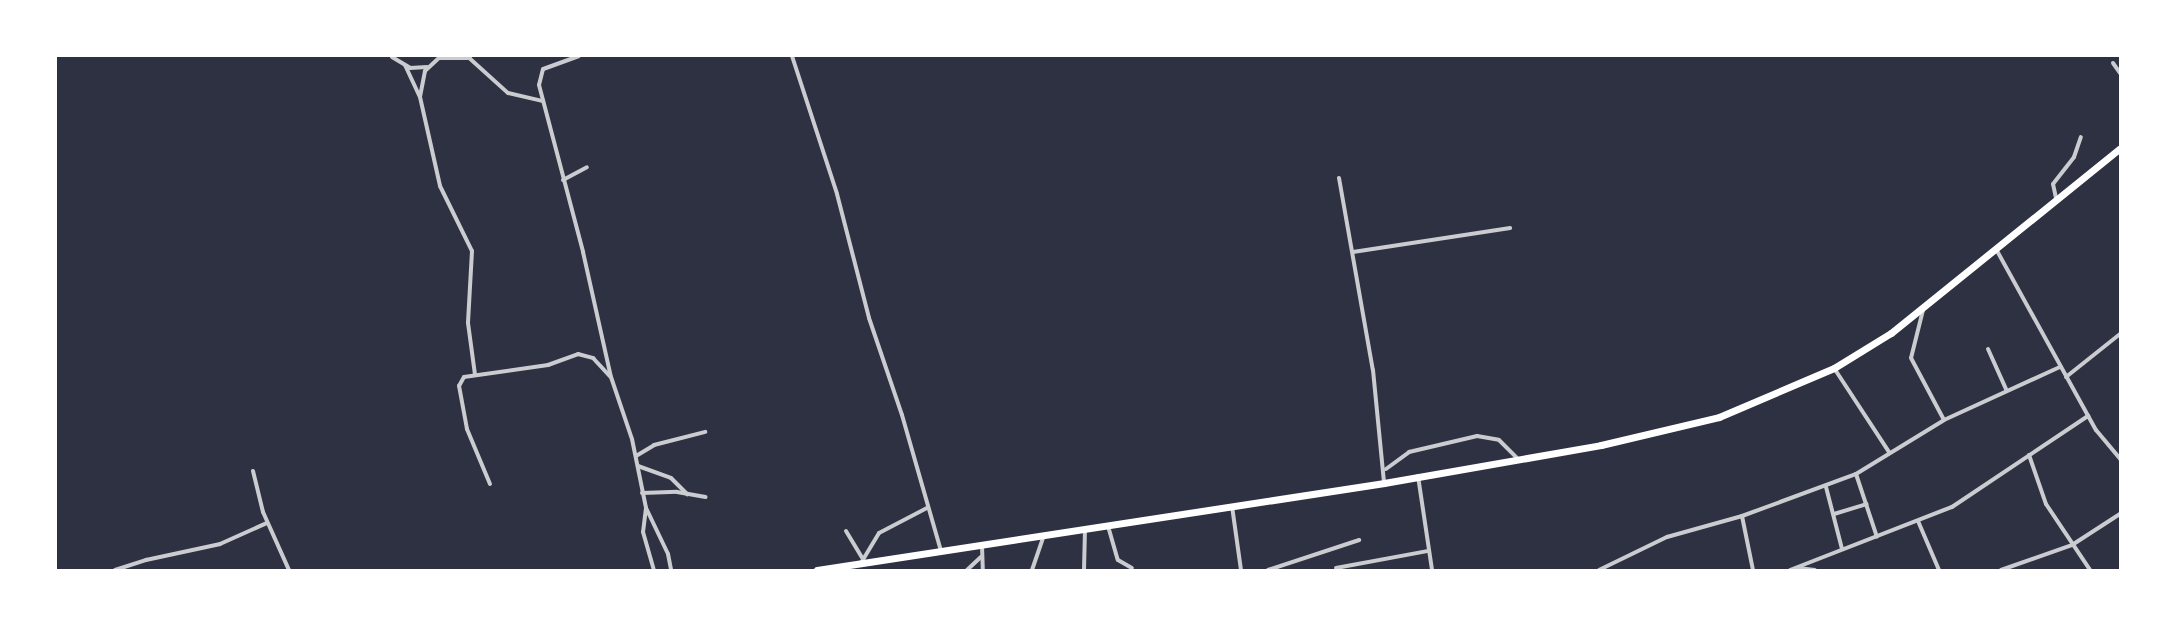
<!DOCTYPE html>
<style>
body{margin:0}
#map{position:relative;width:2176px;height:626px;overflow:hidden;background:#2d3142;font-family:"Golos Text",sans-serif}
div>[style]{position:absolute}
.minor>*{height:4px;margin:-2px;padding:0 2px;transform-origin:2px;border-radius:2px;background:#caccd0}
.trunk>*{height:7px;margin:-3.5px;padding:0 3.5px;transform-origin:3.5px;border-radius:3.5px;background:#fff}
span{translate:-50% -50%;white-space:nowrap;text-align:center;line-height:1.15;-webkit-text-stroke:5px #fff;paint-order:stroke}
.frame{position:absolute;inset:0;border:57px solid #fff;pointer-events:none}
</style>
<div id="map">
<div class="minor">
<div style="left:441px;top:56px;width:22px;rotate:137deg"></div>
<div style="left:425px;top:71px;width:26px;rotate:101deg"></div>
<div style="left:420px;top:97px;width:91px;rotate:77.3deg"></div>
<div style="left:440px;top:186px;width:72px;rotate:63.8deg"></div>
<div style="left:472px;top:251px;width:72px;rotate:93.2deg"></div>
<div style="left:468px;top:323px;width:52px;rotate:82.3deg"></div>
<div style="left:467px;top:56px;width:55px;rotate:42.1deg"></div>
<div style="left:508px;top:93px;width:36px;rotate:13deg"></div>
<div style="left:579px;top:56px;width:38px;rotate:160deg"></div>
<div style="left:543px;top:69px;width:16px;rotate:104deg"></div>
<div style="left:539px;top:85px;width:173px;rotate:75.2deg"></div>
<div style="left:583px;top:252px;width:128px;rotate:77.4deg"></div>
<div style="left:611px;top:377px;width:65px;rotate:71.3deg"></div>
<div style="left:632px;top:439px;width:70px;rotate:78.5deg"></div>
<div style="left:646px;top:508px;width:51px;rotate:64.4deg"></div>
<div style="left:668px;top:554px;width:16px;rotate:79deg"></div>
<div style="left:792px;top:56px;width:145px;rotate:71.9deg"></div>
<div style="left:837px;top:194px;width:128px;rotate:75.5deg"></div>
<div style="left:869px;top:318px;width:102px;rotate:71.2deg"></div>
<div style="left:902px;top:415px;width:141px;rotate:74deg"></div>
<div style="left:392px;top:57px;width:21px;rotate:31deg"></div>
<div style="left:410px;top:68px;width:17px;rotate:-3deg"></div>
<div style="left:439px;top:58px;width:31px"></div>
<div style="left:2113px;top:63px;width:12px;rotate:55deg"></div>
<div style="left:405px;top:65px;width:35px;rotate:65deg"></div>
<div style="left:1339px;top:178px;width:195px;rotate:80deg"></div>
<div style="left:1373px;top:370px;width:114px;rotate:84.4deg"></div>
<div style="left:563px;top:180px;width:27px;rotate:-28deg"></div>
<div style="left:2056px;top:198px;width:14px;rotate:-102deg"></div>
<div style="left:2053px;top:184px;width:34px;rotate:-52deg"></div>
<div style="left:2074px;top:157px;width:21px;rotate:-71deg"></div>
<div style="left:1996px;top:249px;width:207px;rotate:61.1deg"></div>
<div style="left:2096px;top:430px;width:38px;rotate:50deg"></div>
<div style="left:1353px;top:252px;width:159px;rotate:-8.7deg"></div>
<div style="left:1923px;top:310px;width:49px;rotate:104deg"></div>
<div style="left:1911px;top:358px;width:70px;rotate:62deg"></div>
<div style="left:1988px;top:349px;width:44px;rotate:65.8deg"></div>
<div style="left:1834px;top:368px;width:100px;rotate:56.8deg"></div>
<div style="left:2066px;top:377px;width:69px;rotate:-38.5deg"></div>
<div style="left:2029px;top:455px;width:52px;rotate:70.9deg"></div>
<div style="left:2046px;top:504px;width:79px;rotate:56.3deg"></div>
<div style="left:636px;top:456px;width:21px;rotate:-31deg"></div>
<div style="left:654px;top:445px;width:53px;rotate:-14.3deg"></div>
<div style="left:638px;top:466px;width:35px;rotate:20deg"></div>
<div style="left:671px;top:478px;width:23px;rotate:45deg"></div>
<div style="left:1386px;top:469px;width:29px;rotate:-36deg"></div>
<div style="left:1409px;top:452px;width:70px;rotate:-13.2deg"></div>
<div style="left:1477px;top:436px;width:22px;rotate:10deg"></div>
<div style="left:1499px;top:440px;width:25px;rotate:45deg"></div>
<div style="left:253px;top:471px;width:42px;rotate:76.3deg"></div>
<div style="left:263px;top:512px;width:64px;rotate:65.9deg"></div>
<div style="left:1856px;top:474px;width:66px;rotate:71.6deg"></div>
<div style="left:1418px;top:476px;width:95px;rotate:81.5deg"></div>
<div style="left:490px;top:484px;width:60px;rotate:-112.7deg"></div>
<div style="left:467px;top:429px;width:44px;rotate:-100.5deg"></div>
<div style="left:459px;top:386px;width:10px;rotate:-61deg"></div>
<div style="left:464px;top:377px;width:85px;rotate:-8.1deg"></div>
<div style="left:548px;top:365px;width:32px;rotate:-20deg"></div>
<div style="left:578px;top:354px;width:16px;rotate:15deg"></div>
<div style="left:593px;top:358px;width:25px;rotate:47deg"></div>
<div style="left:1826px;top:487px;width:64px;rotate:75.5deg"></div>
<div style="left:642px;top:493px;width:35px;rotate:-2deg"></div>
<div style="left:677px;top:492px;width:29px;rotate:10deg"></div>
<div style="left:1232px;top:506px;width:65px;rotate:82deg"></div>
<div style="left:646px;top:508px;width:24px;rotate:97deg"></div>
<div style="left:643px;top:532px;width:40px;rotate:74deg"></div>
<div style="left:1834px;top:514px;width:34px;rotate:-17deg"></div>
<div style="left:1742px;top:516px;width:55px;rotate:78.5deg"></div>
<div style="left:1918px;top:521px;width:53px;rotate:66.8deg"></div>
<div style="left:1108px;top:526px;width:35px;rotate:74deg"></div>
<div style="left:1118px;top:560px;width:16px;rotate:30deg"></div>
<div style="left:846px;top:531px;width:31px;rotate:59deg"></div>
<div style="left:982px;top:546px;width:24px;rotate:88deg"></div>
<div style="left:861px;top:563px;width:35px;rotate:-59deg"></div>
<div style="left:879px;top:533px;width:54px;rotate:-27.5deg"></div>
<div style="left:1336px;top:568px;width:94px;rotate:-10.5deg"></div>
<div style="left:1798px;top:568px;width:17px;rotate:7deg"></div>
<div style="left:115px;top:570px;width:33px;rotate:-18deg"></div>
<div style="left:146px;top:560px;width:76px;rotate:-12.2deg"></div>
<div style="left:220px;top:544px;width:51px;rotate:-24.1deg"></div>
<div style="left:967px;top:570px;width:19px;rotate:-43deg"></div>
<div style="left:1032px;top:570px;width:36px;rotate:-71deg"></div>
<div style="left:1084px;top:570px;width:40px;rotate:-88.6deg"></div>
<div style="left:1268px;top:570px;width:96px;rotate:-18.2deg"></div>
<div style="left:1599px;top:570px;width:76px;rotate:-25.9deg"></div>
<div style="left:1667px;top:537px;width:78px;rotate:-15.6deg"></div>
<div style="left:1742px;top:516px;width:121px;rotate:-20.2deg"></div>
<div style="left:1856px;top:474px;width:103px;rotate:-31.5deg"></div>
<div style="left:1944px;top:420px;width:128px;rotate:-24.6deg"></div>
<div style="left:1790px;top:570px;width:174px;rotate:-21.3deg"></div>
<div style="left:1952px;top:507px;width:164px;rotate:-33.8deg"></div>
<div style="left:2001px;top:570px;width:75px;rotate:-19.4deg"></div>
<div style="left:2072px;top:545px;width:57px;rotate:-32.9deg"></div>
</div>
<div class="trunk">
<div style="left:817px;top:570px;width:574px;rotate:-8.72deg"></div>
<div style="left:1384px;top:483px;width:220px;rotate:-9.9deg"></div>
<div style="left:1601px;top:445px;width:121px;rotate:-13.3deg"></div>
<div style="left:1719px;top:417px;width:125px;rotate:-23.1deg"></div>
<div style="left:1834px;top:368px;width:67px;rotate:-31.6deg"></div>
<div style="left:1891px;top:333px;width:294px;rotate:-38.9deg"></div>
</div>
<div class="frame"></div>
</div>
